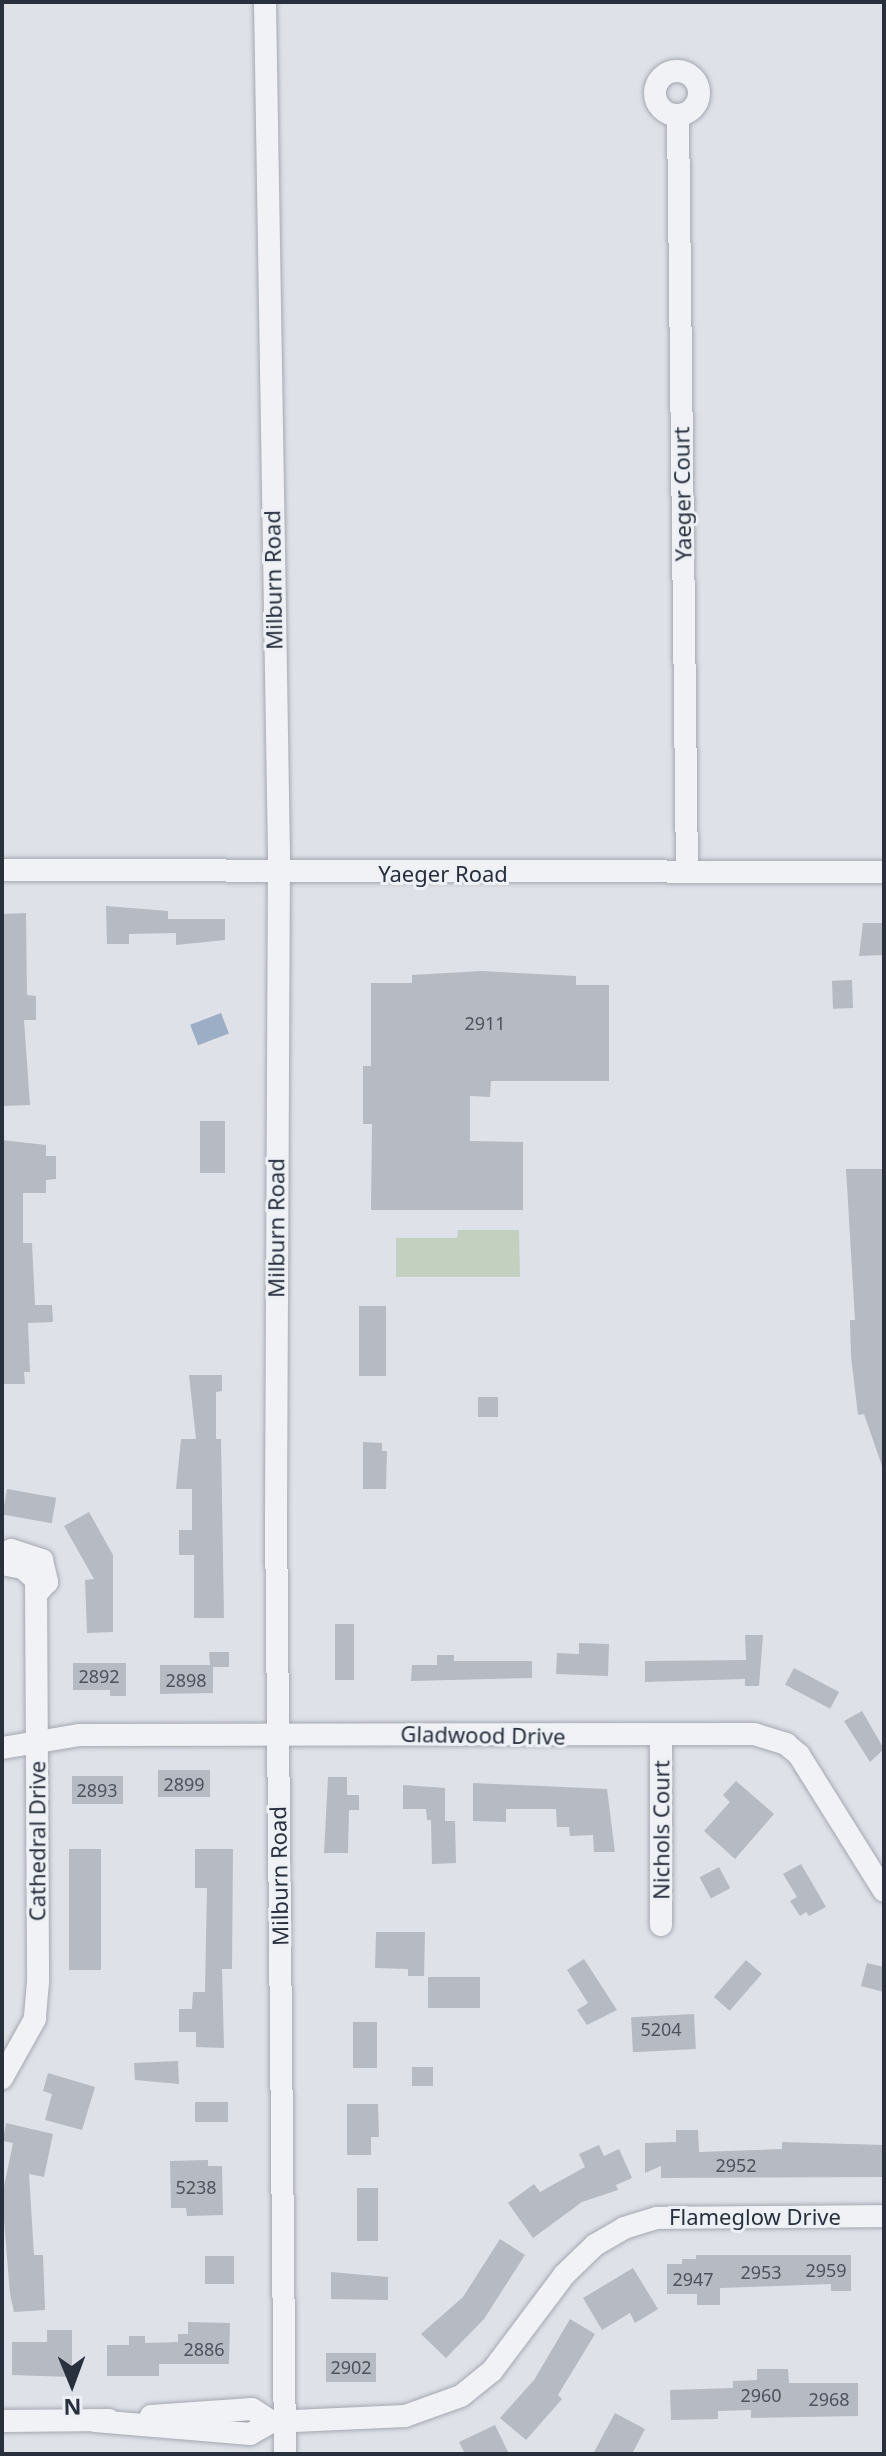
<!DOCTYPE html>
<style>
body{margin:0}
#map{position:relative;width:886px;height:2456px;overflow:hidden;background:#dee1e7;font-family:"Noto Sans",sans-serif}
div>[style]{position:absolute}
.green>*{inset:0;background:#c3d0c0}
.water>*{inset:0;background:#9baec5;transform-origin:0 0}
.building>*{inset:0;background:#b6bac3;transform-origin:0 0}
.roads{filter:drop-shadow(0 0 2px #a4a8b1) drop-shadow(0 0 2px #a4a8b1)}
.minor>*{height:22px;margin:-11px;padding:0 11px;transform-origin:11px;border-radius:11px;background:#f1f2f5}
.minor>.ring{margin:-11px;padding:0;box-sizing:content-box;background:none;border:22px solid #f1f2f5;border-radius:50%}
span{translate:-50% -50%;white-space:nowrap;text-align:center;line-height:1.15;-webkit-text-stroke:6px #edf0f5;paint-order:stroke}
.number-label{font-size:18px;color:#4c525e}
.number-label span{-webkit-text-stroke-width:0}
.street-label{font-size:22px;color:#282f3d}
.frame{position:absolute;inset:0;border:4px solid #282f3d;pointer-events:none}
.north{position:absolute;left:32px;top:2344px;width:80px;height:80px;-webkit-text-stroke:6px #edf0f5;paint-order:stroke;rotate:179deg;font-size:22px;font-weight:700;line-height:32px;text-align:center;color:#282f3d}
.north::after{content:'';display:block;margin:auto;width:28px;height:36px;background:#282f3d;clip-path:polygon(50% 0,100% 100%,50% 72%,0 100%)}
</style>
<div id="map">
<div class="green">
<div style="clip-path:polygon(458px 1230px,519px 1230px,520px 1277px,396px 1277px,396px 1238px,457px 1238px)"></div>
</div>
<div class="water">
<div style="left:221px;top:1013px;width:22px;height:33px;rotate:69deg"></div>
</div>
<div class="building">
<div style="clip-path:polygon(106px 906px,168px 911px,168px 919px,225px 919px,225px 940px,176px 945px,176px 933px,129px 934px,129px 944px,107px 944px)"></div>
<div style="clip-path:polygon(26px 913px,27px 995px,36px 996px,36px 1020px,24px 1020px,30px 1105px,2px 1106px,2px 914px)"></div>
<div style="clip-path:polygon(863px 923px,884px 923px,884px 955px,859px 956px)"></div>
<div style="clip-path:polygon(482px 971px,576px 976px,576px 985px,609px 985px,609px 1081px,491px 1081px,490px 1097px,470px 1096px,470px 1141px,523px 1142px,523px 1210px,371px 1210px,372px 1124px,363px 1124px,363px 1066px,371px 1066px,371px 983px,412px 983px,412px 975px)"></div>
<div style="left:852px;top:980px;width:28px;height:20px;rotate:88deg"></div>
<div style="left:200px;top:1121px;width:25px;height:52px"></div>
<div style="clip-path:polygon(2px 1140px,46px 1145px,46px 1156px,56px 1156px,56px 1179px,46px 1180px,46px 1193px,23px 1193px,23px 1243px,32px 1243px,35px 1305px,52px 1305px,53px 1322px,28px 1323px,30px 1372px,24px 1372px,25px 1384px,2px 1384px)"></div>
<div style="clip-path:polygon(846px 1169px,884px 1169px,882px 1466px,864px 1414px,858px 1415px,851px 1356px,850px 1320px,855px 1320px)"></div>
<div style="left:359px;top:1306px;width:27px;height:70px"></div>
<div style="clip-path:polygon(189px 1375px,222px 1375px,222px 1391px,216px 1392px,216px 1439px,221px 1439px,224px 1618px,194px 1618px,194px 1555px,179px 1555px,179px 1530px,192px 1530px,192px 1489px,176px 1489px,181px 1439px,196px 1439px)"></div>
<div style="left:478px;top:1397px;width:20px;height:20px"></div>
<div style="clip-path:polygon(363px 1442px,382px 1443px,382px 1451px,387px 1451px,386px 1489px,363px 1489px)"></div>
<div style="left:7px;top:1489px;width:50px;height:26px;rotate:10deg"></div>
<div style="clip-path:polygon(89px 1512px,113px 1555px,113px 1632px,87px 1633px,85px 1580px,94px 1579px,64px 1526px)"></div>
<div style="left:335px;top:1624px;width:19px;height:56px"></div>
<div style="clip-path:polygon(745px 1635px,763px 1635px,759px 1686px,745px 1686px,745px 1679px,645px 1682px,645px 1661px,746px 1660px)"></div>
<div style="clip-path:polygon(579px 1643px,609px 1644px,608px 1676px,556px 1674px,557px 1653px,579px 1654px)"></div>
<div style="clip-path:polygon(209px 1652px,229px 1652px,229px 1667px,213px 1667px,213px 1693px,160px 1694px,160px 1665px,210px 1665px)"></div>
<div style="clip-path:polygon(437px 1655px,454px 1655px,454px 1661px,532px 1661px,532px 1678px,411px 1681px,412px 1665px,437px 1665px)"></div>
<div style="clip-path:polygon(73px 1663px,126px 1663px,126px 1696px,110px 1696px,110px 1690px,73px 1690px)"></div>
<div style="left:794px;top:1668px;width:51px;height:19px;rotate:28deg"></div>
<div style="clip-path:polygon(862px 1711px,884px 1749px,870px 1762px,844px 1721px)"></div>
<div style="left:210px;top:1770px;width:27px;height:52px;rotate:90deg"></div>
<div style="left:72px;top:1776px;width:51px;height:28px"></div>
<div style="clip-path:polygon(328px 1777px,347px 1777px,347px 1795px,359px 1795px,359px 1810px,349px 1810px,348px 1853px,324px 1853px)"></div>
<div style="clip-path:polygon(736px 1781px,774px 1814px,735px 1859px,704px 1831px,730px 1802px,723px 1795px)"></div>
<div style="clip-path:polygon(473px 1783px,607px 1789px,615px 1852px,594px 1852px,593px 1835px,570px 1836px,569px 1827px,557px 1827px,556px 1809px,506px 1809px,506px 1822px,473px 1821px)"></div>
<div style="clip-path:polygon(403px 1785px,445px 1788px,445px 1821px,455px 1821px,456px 1863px,432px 1864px,431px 1820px,427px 1820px,426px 1809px,403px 1809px)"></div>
<div style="left:69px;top:1849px;width:32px;height:121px"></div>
<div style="clip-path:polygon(195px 1849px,233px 1849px,232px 1969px,222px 1969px,224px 2048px,196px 2047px,196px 2032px,179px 2032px,179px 2009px,192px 2009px,193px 1992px,205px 1992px,207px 1888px,195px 1888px)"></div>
<div style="clip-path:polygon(801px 1864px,826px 1907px,809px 1916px,806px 1912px,800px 1916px,790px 1901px,797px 1897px,783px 1874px)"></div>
<div style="left:719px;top:1867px;width:24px;height:22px;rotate:62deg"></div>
<div style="clip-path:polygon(376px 1932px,425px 1932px,424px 1976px,408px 1976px,408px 1969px,375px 1968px)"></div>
<div style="clip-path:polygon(584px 1959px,617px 2010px,587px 2025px,577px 2010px,588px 2003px,567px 1970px)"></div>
<div style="left:746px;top:1960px;width:21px;height:49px;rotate:41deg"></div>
<div style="clip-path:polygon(867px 1963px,884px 1967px,884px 1992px,861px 1986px)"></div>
<div style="left:428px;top:1977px;width:52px;height:31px"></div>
<div style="left:694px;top:2014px;width:35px;height:63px;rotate:87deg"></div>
<div style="left:353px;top:2022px;width:24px;height:46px"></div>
<div style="clip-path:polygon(178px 2061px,179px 2084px,135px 2080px,134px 2063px)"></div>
<div style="left:412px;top:2067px;width:21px;height:19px"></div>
<div style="clip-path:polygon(48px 2073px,95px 2087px,82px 2130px,45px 2120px,52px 2094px,43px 2091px)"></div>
<div style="left:195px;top:2102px;width:33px;height:20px"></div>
<div style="clip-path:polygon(347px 2104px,378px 2104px,379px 2137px,371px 2137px,371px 2155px,347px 2155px)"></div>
<div style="clip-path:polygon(6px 2123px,53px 2134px,44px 2177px,29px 2174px,34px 2255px,43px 2255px,45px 2310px,14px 2312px,10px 2294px,2px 2196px,13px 2143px,3px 2141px)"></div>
<div style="clip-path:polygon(676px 2130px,698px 2130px,699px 2152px,782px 2149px,782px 2142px,884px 2145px,884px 2177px,661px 2178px,661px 2166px,645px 2173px,645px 2143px,676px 2142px)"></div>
<div style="clip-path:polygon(599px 2145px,604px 2156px,619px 2149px,632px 2178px,616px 2185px,618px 2190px,582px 2202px,533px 2238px,508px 2203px,534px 2184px,540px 2192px,585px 2167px,579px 2154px)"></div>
<div style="clip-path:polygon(208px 2160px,208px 2166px,222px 2166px,223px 2215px,187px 2216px,186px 2208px,171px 2208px,170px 2161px)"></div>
<div style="left:357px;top:2188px;width:21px;height:53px"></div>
<div style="clip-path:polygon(500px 2239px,525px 2255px,484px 2319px,446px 2358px,421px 2334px,463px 2297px)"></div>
<div style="clip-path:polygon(696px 2255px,851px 2255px,851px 2291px,831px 2291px,831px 2284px,720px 2288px,720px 2305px,697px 2305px,697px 2294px,667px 2294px,667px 2264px,682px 2264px,682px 2259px,696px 2259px)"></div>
<div style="left:205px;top:2256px;width:29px;height:28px"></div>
<div style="clip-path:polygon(633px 2268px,658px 2309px,635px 2323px,630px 2313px,602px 2330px,583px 2298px)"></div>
<div style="clip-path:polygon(331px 2272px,388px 2277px,388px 2300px,331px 2299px)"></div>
<div style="clip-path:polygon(570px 2319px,595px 2334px,558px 2395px,562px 2399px,526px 2440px,500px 2418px,534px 2380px)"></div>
<div style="clip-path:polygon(188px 2322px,230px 2323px,229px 2364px,159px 2364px,159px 2376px,107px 2376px,107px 2345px,129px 2345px,129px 2336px,145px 2336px,145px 2343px,178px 2342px,178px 2334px,188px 2334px)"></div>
<div style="clip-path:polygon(47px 2330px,72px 2330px,72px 2377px,12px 2375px,12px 2342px,47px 2342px)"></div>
<div style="left:326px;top:2353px;width:50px;height:29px"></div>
<div style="clip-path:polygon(757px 2369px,788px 2369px,789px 2383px,858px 2383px,858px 2416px,751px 2418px,751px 2410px,718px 2411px,718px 2419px,671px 2420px,670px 2390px,733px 2388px,733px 2381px,757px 2380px)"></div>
<div style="clip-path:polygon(615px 2413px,645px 2429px,632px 2454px,593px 2454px)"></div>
<div style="clip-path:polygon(495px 2425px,509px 2454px,465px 2454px,459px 2442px)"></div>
</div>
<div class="roads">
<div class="minor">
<div style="left:265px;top:2px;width:852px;rotate:89.06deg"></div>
<div style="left:279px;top:854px;width:662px;rotate:90.26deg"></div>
<div style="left:276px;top:1516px;width:938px;rotate:89.45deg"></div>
<div class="ring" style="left:655px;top:71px;width:22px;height:22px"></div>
<div style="left:678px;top:115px;width:757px;rotate:89.32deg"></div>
<div style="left:2px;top:870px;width:882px;rotate:0.13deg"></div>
<div style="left:2px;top:1564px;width:21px;rotate:11deg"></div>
<div style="left:23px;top:1568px;width:18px;rotate:43deg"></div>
<div style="left:36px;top:1580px;width:402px;rotate:89.7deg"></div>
<div style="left:38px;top:1982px;width:37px;rotate:95deg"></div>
<div style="left:35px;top:2019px;width:68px;rotate:119.2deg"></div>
<div style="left:3px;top:1564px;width:16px;rotate:-60deg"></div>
<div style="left:11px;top:1550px;width:33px;rotate:18deg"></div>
<div style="left:42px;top:1560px;width:23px;rotate:77deg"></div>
<div style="left:47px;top:1582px;width:12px;rotate:132deg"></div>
<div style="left:2px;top:1748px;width:79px;rotate:-9.5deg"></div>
<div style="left:80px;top:1735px;width:674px;rotate:-0.09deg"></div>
<div style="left:754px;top:1734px;width:34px;rotate:17deg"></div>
<div style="left:786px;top:1744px;width:17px;rotate:40deg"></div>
<div style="left:799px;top:1755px;width:160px;rotate:58deg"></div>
<div style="left:661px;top:1925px;width:189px;rotate:-90deg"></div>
<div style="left:151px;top:2416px;width:101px;rotate:-4deg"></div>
<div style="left:252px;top:2409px;width:24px;rotate:33deg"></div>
<div style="left:2px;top:2421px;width:107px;rotate:-0.5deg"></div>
<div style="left:95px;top:2421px;width:156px;rotate:4.8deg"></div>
<div style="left:250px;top:2434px;width:25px;rotate:-29deg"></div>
<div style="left:272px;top:2422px;width:133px;rotate:-2.6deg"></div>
<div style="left:405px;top:2416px;width:59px;rotate:-19.7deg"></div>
<div style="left:461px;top:2396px;width:40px;rotate:-39deg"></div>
<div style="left:492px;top:2371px;width:120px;rotate:-53.1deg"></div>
<div style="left:564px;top:2275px;width:43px;rotate:-44.1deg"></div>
<div style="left:595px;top:2245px;width:34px;rotate:-30deg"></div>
<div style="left:624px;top:2228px;width:34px;rotate:-17deg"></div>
<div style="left:657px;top:2218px;width:227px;rotate:-0.5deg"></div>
</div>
</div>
<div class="number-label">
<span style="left:485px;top:1023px">2911</span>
<span style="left:99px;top:1676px">2892</span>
<span style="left:186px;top:1680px">2898</span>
<span style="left:184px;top:1784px">2899</span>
<span style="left:97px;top:1790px">2893</span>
<span style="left:661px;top:2029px">5204</span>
<span style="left:736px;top:2165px">2952</span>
<span style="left:196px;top:2187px">5238</span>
<span style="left:826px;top:2270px">2959</span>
<span style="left:761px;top:2272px">2953</span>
<span style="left:693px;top:2279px">2947</span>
<span style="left:204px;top:2349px">2886</span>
<span style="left:351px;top:2367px">2902</span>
<span style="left:761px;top:2395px">2960</span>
<span style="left:829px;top:2399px">2968</span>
</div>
<div class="street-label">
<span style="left:682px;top:494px;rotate:-91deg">Yaeger Court</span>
<span style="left:273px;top:580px;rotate:-91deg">Milburn Road</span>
<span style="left:443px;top:874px">Yaeger Road</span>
<span style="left:276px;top:1228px;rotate:-90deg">Milburn Road</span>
<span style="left:483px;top:1735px;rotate:1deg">Gladwood Drive</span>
<span style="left:661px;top:1830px;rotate:-90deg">Nichols Court</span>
<span style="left:37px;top:1841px;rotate:-90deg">Cathedral Drive</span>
<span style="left:279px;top:1876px;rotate:-91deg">Milburn Road</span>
<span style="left:755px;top:2217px">Flameglow Drive</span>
</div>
<div class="frame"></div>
<div class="north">N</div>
</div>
